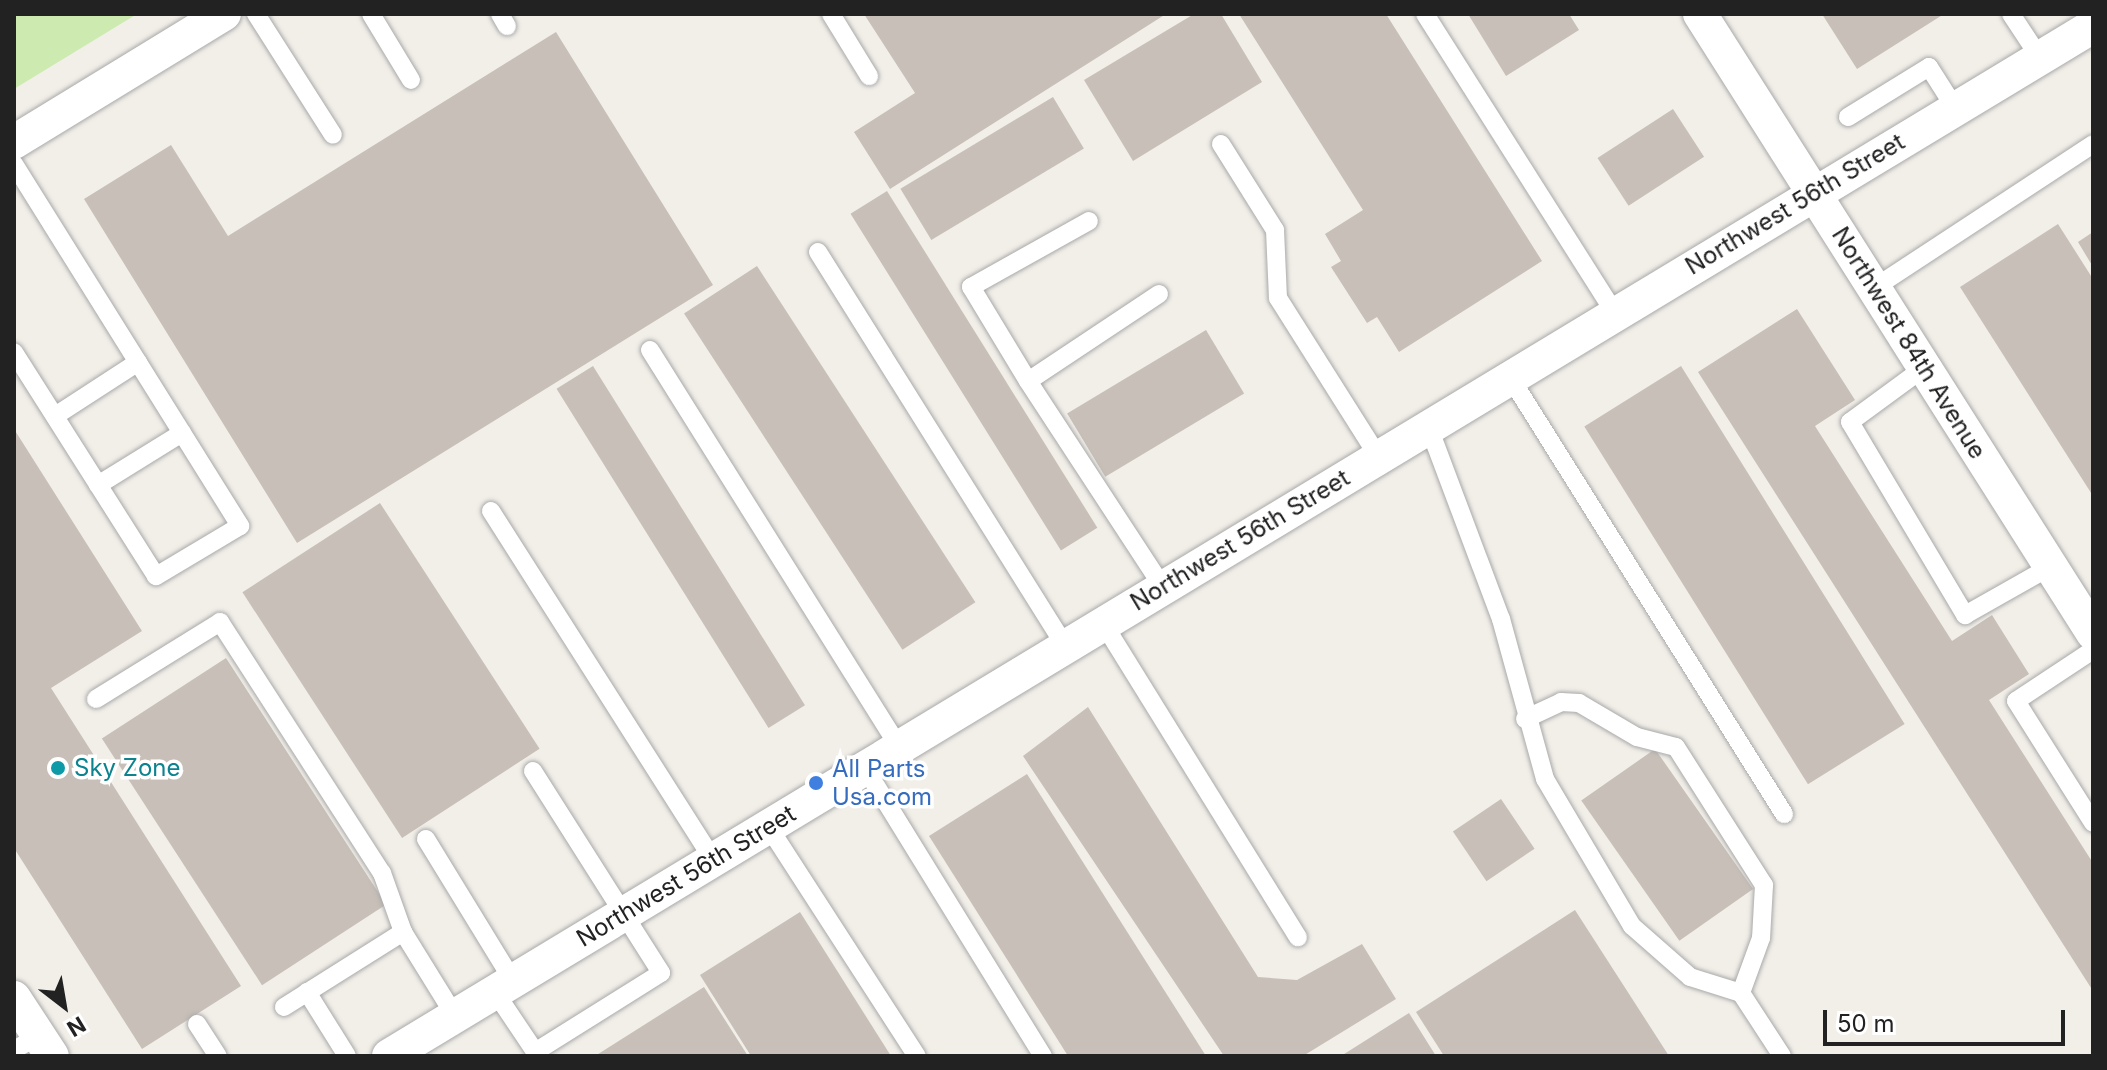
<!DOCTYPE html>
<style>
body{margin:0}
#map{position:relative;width:2107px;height:1070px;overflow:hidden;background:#f2efe9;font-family:Inter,sans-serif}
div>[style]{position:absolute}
.grass>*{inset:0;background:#cdebb0}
.building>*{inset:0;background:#c7bfb8;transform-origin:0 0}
.roads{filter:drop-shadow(0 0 2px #a9a9a9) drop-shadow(0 0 2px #a9a9a9)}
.service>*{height:18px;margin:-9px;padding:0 9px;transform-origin:9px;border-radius:9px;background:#fff}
.minor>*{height:34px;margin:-17px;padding:0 17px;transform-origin:17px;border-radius:17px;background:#fff}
.dots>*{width:22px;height:22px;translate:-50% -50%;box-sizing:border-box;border:4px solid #fff;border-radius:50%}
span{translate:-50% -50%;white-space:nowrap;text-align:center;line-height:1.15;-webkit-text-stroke:7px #fff;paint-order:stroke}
.street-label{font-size:24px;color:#222}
.culture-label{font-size:24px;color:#0d838f}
.left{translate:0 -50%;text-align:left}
.shop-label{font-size:24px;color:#366cbe}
.frame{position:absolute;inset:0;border:16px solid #222;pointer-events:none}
.north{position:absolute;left:24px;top:966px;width:80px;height:80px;-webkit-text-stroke:6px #fff;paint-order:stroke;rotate:149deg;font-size:22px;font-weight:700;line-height:32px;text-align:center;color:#222}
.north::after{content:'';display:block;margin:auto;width:28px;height:36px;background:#222;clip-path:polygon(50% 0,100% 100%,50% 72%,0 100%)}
.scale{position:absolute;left:1823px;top:1010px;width:242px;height:36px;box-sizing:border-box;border:4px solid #222;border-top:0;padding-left:10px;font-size:24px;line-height:28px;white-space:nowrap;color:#222;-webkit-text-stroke:6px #fff;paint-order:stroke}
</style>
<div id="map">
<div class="grass">
<div style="clip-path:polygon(14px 14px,137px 14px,14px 89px)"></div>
</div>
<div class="building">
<div style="clip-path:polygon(864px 14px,1166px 14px,890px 189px,854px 132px,915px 93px)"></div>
<div style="clip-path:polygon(1194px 14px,1221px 14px,1262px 82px,1133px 161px,1084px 80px)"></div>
<div style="clip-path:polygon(1239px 14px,1386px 14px,1542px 261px,1399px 352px,1377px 317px,1367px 323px,1331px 267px,1341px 261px,1325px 234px,1363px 210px)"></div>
<div style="clip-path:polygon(1468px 14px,1569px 14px,1579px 30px,1506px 76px)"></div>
<div style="clip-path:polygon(1822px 14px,1944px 14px,1857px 69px)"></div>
<div style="clip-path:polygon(556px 32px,713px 285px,297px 543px,84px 199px,171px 145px,228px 236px)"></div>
<div style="left:1053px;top:97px;width:60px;height:178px;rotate:59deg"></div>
<div style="left:1673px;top:109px;width:57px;height:90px;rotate:57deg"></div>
<div style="left:887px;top:191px;width:397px;height:43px;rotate:58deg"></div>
<div style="clip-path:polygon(2058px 224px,2093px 279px,2093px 496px,1960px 287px)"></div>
<div style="clip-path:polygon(2093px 232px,2093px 267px,2078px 242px)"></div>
<div style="left:757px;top:266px;width:401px;height:87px;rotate:57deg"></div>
<div style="clip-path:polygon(1797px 309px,1855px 400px,1815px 426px,1952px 641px,1992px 615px,2029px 674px,1989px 700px,2093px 863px,2093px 991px,1698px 372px)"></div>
<div style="left:1206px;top:330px;width:74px;height:162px;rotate:59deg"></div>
<div style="left:593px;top:366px;width:400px;height:43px;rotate:58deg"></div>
<div style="left:1681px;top:366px;width:422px;height:114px;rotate:58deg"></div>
<div style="clip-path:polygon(14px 429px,142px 631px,51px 688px,241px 986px,142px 1049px,14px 848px)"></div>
<div style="left:380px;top:503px;width:293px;height:164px;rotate:57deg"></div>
<div style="left:226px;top:658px;width:294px;height:148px;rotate:57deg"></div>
<div style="clip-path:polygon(1088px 707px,1258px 977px,1297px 980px,1362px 944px,1396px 999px,1303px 1056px,1224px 1056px,1023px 756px)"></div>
<div style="left:1655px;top:749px;width:171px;height:90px;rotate:55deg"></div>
<div style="clip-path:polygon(1027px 774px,1206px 1056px,1068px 1056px,929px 836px)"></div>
<div style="left:1501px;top:799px;width:60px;height:58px;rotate:56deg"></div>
<div style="clip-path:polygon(1575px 910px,1669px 1056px,1444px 1056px,1416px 1012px)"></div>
<div style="clip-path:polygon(800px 912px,891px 1056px,751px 1056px,700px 975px)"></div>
<div style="clip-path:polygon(704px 987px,748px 1056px,595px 1056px)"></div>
<div style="clip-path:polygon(1409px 1013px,1436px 1056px,1341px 1056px)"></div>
</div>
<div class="roads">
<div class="service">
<div style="left:256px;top:14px;width:143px;rotate:57.5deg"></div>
<div style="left:371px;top:14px;width:77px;rotate:58.8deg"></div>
<div style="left:500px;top:14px;width:14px;rotate:60deg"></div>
<div style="left:831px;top:14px;width:73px;rotate:58.5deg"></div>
<div style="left:1425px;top:14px;width:354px;rotate:57.6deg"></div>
<div style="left:2011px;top:14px;width:53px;rotate:56.6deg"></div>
<div style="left:1848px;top:117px;width:95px;rotate:-31.7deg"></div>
<div style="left:1929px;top:67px;width:49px;rotate:57.6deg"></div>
<div style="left:1221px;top:144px;width:102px;rotate:57.9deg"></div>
<div style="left:1275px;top:230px;width:68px;rotate:87.5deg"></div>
<div style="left:1278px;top:298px;width:187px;rotate:57.7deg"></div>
<div style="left:14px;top:164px;width:427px;rotate:58deg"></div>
<div style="left:240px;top:526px;width:98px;rotate:149.2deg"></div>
<div style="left:156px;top:576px;width:265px;rotate:-122.4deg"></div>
<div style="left:818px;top:252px;width:465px;rotate:57.9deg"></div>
<div style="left:1874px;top:288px;width:262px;rotate:-33.3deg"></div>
<div style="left:1159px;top:294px;width:157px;rotate:146.4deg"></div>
<div style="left:1028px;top:381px;width:246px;rotate:56.8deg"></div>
<div style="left:650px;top:350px;width:469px;rotate:57.9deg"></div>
<div style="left:1925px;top:367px;width:93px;rotate:143.7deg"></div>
<div style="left:1850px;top:422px;width:225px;rotate:59.2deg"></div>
<div style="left:1965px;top:615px;width:98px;rotate:-29.5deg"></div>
<div style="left:1510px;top:377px;width:516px;rotate:57.91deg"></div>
<div style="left:1028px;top:381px;width:110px;rotate:-121.2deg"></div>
<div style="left:971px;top:287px;width:135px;rotate:-29.2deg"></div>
<div style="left:55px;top:416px;width:99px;rotate:-33deg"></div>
<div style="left:1428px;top:425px;width:207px;rotate:69.4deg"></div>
<div style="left:1501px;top:619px;width:166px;rotate:74.6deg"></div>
<div style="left:1545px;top:779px;width:171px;rotate:59.4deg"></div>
<div style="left:1632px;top:926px;width:77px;rotate:41.3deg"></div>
<div style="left:1690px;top:977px;width:53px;rotate:17.4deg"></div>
<div style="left:1741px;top:993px;width:75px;rotate:56.9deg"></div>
<div style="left:98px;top:485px;width:99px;rotate:-31.8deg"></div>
<div style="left:491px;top:511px;width:413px;rotate:57.5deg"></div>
<div style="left:1103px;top:623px;width:370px;rotate:58.2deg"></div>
<div style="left:2093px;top:650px;width:92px;rotate:146.5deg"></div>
<div style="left:2016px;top:701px;width:144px;rotate:57.7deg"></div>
<div style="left:96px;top:699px;width:146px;rotate:-31.8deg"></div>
<div style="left:220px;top:622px;width:299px;rotate:57.2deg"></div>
<div style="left:382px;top:873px;width:63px;rotate:70.4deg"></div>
<div style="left:1525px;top:719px;width:40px;rotate:-25deg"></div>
<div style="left:1561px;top:702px;width:18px;rotate:3deg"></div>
<div style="left:1579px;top:703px;width:67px;rotate:30.4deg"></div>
<div style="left:1637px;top:737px;width:40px;rotate:14.4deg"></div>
<div style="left:1676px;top:747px;width:164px;rotate:57.5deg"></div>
<div style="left:1764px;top:885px;width:53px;rotate:93.2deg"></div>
<div style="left:1761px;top:938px;width:59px;rotate:110deg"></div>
<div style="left:865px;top:768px;width:339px;rotate:58.3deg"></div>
<div style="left:533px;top:771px;width:239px;rotate:57.6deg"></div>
<div style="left:661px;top:973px;width:149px;rotate:147.9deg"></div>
<div style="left:768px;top:826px;width:274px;rotate:57.1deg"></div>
<div style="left:426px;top:839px;width:167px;rotate:58.5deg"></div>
<div style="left:307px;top:992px;width:75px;rotate:58deg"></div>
<div style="left:495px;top:992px;width:77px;rotate:56.1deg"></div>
<div style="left:284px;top:1007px;width:141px;rotate:-32.2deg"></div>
<div style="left:403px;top:932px;width:99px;rotate:58.2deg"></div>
<div style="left:197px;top:1024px;width:38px;rotate:57deg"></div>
<div style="left:14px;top:1050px;width:28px;rotate:-30deg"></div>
</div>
<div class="minor">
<div style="left:1700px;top:14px;width:733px;rotate:57.59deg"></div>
<div style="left:14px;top:142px;width:246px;rotate:-31.4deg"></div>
<div style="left:14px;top:998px;width:69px;rotate:56.8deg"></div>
<div style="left:389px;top:1056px;width:1991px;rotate:-31.15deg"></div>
</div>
</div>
<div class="dots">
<div style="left:58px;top:768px;background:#0f9aa8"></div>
<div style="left:816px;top:783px;background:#3f7fe0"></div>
</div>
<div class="street-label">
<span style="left:1795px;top:204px;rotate:-31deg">Northwest 56th Street</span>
<span style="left:1909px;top:343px;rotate:58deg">Northwest 84th Avenue</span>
<span style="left:1240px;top:540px;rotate:-31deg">Northwest 56th Street</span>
<span style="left:686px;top:876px;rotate:-31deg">Northwest 56th Street</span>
</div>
<div class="culture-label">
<span class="left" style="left:74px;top:768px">Sky Zone</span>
</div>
<div class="shop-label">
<span class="left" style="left:832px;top:783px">All Parts<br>Usa.com</span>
</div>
<div class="frame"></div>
<div class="north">N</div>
<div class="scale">50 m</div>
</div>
